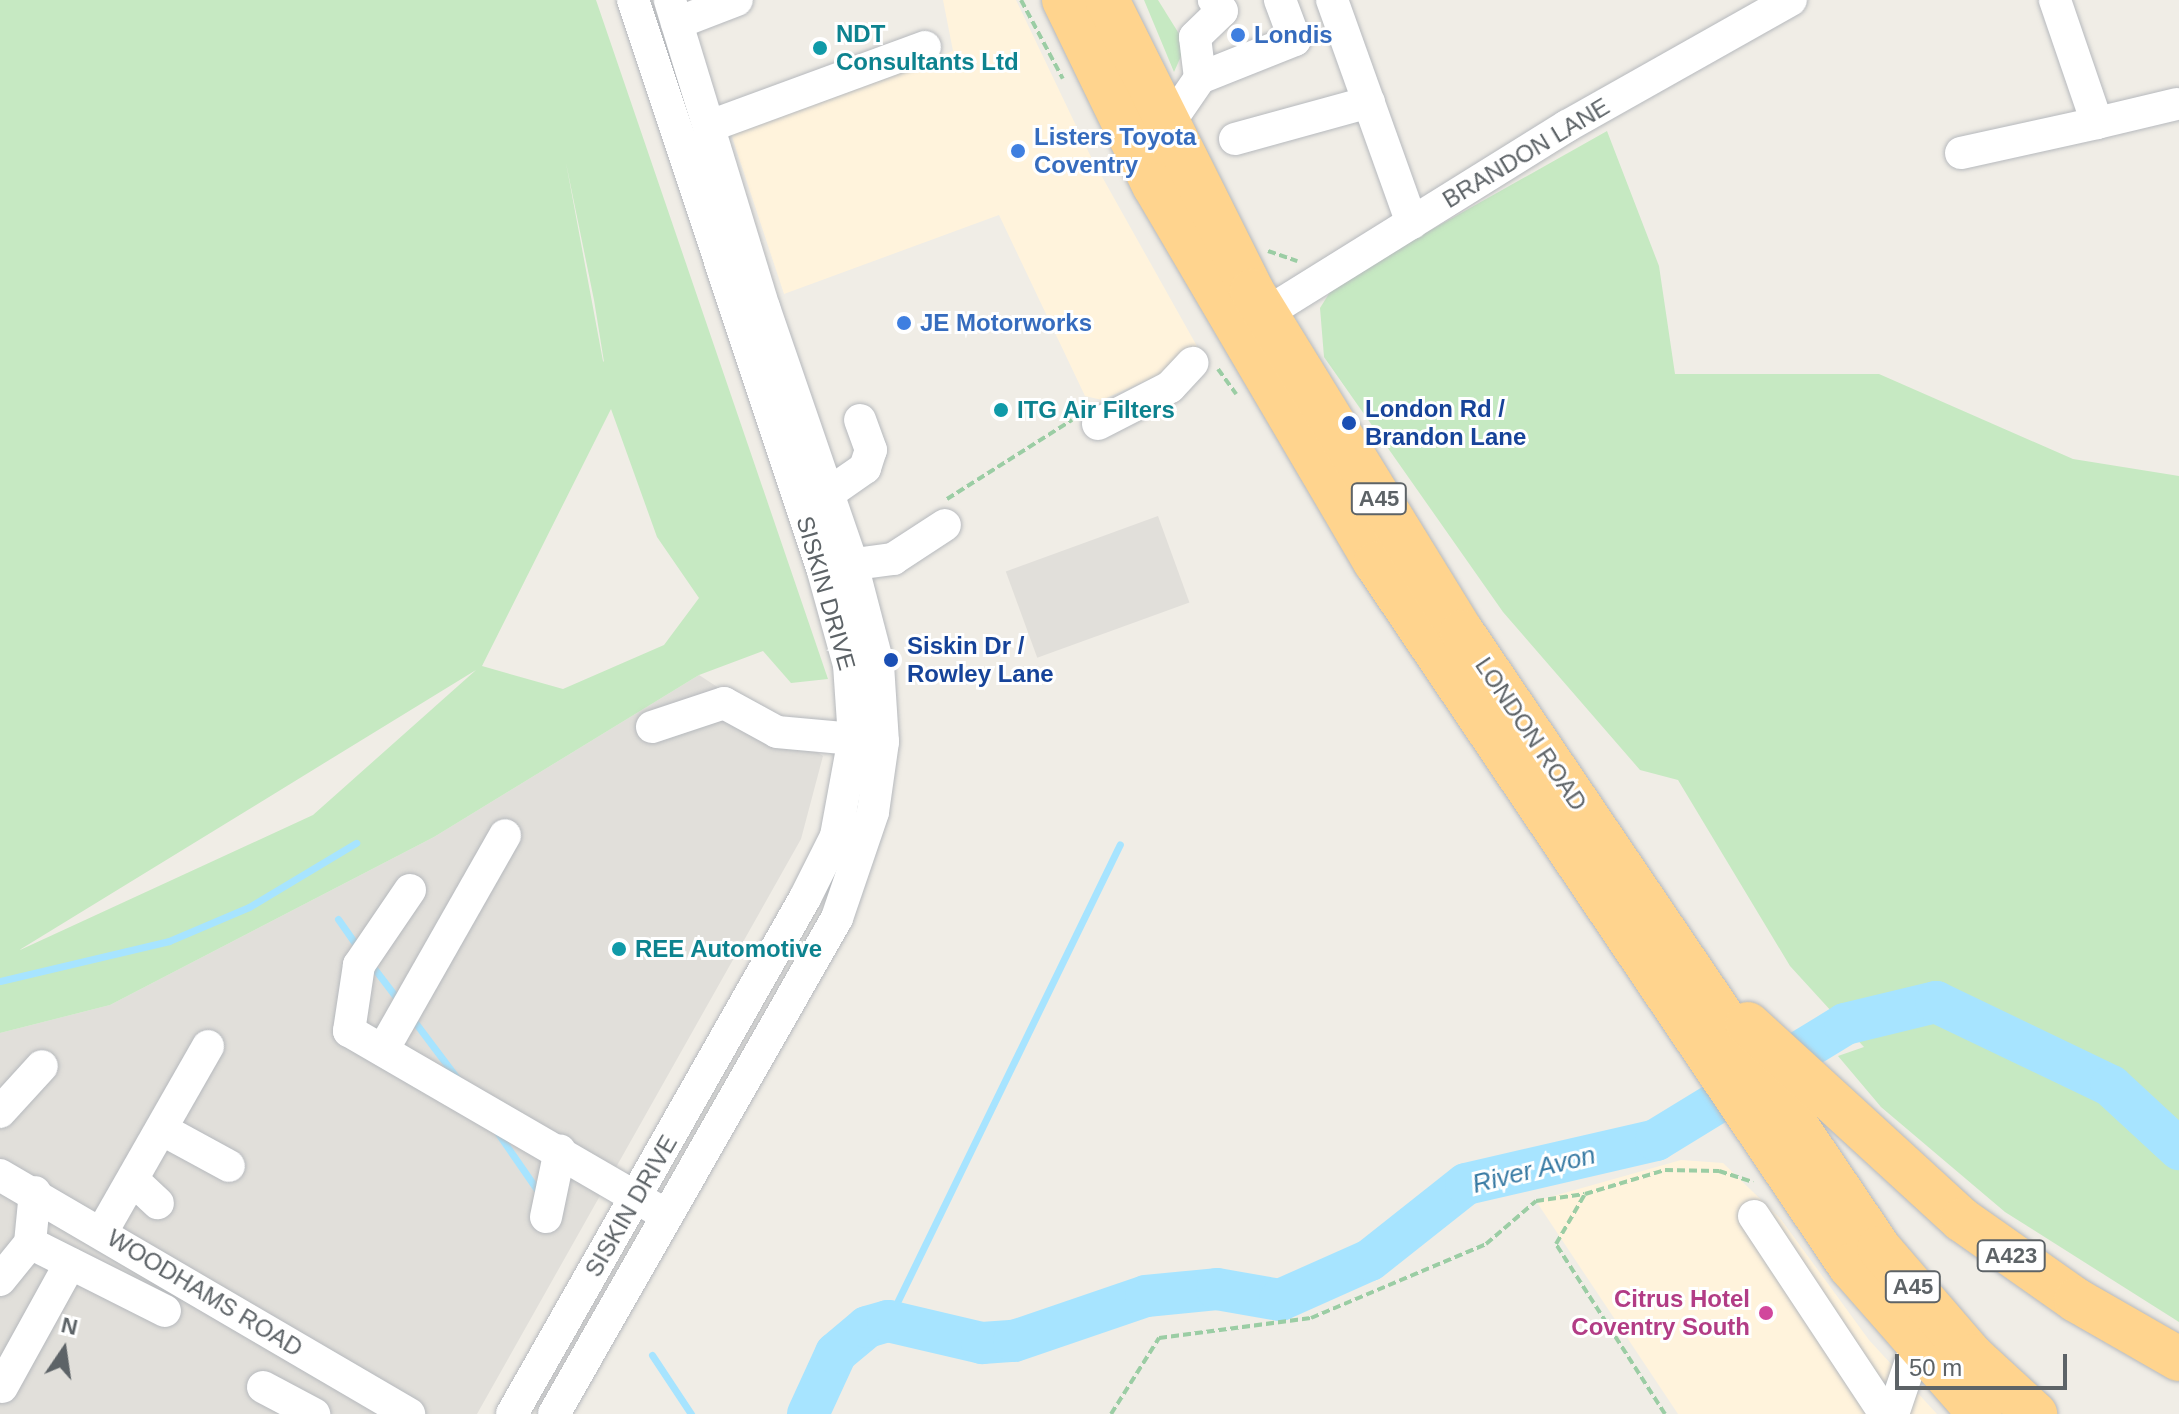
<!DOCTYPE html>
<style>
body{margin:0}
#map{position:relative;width:2179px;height:1414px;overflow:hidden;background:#f0ede6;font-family:Arial,sans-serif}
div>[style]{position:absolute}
.commercial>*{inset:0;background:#fff3dc}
.industrial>*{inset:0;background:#e1dfda;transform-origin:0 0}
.green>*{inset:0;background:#c6e9c2}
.stream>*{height:7px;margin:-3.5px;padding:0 3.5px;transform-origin:3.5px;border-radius:3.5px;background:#a7e4ff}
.river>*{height:42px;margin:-21px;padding:0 21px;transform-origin:21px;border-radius:21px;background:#a7e4ff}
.path>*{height:4px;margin-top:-2px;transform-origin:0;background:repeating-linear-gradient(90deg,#9bcda4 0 8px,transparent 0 12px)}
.roads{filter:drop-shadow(0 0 2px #b6b9bd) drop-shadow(0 0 2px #b6b9bd)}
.minor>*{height:32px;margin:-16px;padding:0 16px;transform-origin:16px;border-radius:16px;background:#fff}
.highway>*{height:44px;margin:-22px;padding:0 22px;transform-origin:22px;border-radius:22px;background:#ffd48e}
.dots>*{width:22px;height:22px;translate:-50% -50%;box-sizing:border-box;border:4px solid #fff;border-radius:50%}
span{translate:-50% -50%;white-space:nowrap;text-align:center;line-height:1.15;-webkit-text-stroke:6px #fff;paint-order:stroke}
.shield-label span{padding:2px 6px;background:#fff;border:2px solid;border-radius:6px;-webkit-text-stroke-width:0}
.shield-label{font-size:22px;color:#5d6367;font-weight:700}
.culture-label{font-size:24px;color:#0d838f;font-weight:700}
.left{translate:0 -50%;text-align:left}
.shop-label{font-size:24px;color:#366cbe;font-weight:700}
.street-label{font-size:24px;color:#5d6367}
.transit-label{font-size:24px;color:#164399;font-weight:700}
.hotel-label{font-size:24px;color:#b23c85;font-weight:700}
.right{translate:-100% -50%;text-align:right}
.water-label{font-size:26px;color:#397ba4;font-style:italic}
.north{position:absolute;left:24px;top:1310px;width:80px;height:80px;-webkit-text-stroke:6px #fff;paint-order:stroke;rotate:13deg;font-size:22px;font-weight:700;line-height:32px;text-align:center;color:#5d6367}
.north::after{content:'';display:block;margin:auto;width:28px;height:36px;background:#5d6367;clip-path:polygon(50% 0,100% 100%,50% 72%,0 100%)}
.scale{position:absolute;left:1895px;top:1354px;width:172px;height:36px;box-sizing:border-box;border:4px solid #5d6367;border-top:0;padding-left:10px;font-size:24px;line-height:28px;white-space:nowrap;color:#5d6367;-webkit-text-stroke:6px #fff;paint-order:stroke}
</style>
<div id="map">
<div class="commercial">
<div style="clip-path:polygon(943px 0,1016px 0,1091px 157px,1198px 348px,1163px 373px,1102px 400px,1085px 396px,999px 215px,784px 294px,731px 134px,953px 51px)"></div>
<div style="clip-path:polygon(1681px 1160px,1723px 1163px,1780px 1218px,1869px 1340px,1937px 1414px,1678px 1414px,1536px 1201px)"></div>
</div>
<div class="industrial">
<div style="left:1158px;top:516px;width:92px;height:162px;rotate:70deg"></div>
<div style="clip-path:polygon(699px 675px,823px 756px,801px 839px,477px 1414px,0 1414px,0 1033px,110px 1005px,434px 837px)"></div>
</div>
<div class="green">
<div style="clip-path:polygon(evenodd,0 0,596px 0,828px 679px,791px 683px,763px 651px,699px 675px,434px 837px,110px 1005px,0 1033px,0 0,566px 163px,594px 300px,604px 362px,603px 361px,566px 163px,0 0,611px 409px,657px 537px,699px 598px,664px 645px,563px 689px,482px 666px,611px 409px,0 0,476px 670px,313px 815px,20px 950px,21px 949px,476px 670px)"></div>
<div style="clip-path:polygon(1144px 0,1158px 0,1186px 45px,1174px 72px)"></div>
<div style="clip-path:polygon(1607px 131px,1659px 266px,1675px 374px,1879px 374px,2073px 459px,2179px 476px,2179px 1322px,2005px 1212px,1881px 1107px,1838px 1056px,1864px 1047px,1790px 966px,1678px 780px,1640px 770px,1503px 612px,1324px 357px,1320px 308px,1335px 284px)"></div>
</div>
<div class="stream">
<div style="left:338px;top:919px;width:38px;rotate:55deg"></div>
<div style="left:370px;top:963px;width:48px;rotate:52.7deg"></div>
<div style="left:0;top:981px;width:174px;rotate:-13.3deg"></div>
<div style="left:169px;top:941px;width:87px;rotate:-23deg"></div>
<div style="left:249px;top:907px;width:125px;rotate:-30.9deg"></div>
<div style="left:411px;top:1017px;width:80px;rotate:53.1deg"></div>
<div style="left:495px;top:1129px;width:79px;rotate:55.3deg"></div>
<div style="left:888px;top:1321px;width:530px;rotate:-64.06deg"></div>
<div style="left:652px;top:1355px;width:71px;rotate:56.5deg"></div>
</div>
<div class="river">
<div style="left:808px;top:1414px;width:67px;rotate:-65.3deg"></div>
<div style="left:836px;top:1353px;width:40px;rotate:-40deg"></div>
<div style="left:867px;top:1327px;width:22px;rotate:-16deg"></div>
<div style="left:888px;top:1321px;width:97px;rotate:13.2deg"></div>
<div style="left:982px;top:1343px;width:32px;rotate:-4deg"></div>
<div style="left:1014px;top:1341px;width:139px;rotate:-18.8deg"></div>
<div style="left:1146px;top:1296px;width:71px;rotate:-5.6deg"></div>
<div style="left:1217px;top:1289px;width:64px;rotate:9.9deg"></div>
<div style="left:1280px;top:1300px;width:98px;rotate:-24deg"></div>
<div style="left:1370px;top:1260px;width:122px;rotate:-38.4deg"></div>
<div style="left:1466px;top:1184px;width:195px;rotate:-13deg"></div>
<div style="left:1656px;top:1140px;width:222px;rotate:-31.5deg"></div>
<div style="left:1845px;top:1024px;width:94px;rotate:-13.6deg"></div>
<div style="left:1936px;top:1002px;width:194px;rotate:25.6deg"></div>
<div style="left:2111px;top:1086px;width:93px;rotate:42.8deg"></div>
</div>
<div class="path">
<div style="left:1021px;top:0;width:89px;rotate:62deg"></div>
<div style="left:1268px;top:251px;width:31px;rotate:19deg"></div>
<div style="left:1218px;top:369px;width:31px;rotate:54deg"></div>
<div style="left:947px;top:499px;width:148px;rotate:-32.3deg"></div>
<div style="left:1111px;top:1414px;width:90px;rotate:-57.7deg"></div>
<div style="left:1159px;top:1338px;width:153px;rotate:-7.5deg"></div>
<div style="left:1311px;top:1318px;width:190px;rotate:-22.9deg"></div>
<div style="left:1486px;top:1244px;width:66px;rotate:-40.7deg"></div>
<div style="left:1536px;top:1201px;width:49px;rotate:-8.1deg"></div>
<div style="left:1665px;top:1414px;width:202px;rotate:-122.7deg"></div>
<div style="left:1556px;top:1244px;width:58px;rotate:-59.9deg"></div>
<div style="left:1585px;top:1194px;width:84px;rotate:-16.7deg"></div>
<div style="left:1665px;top:1170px;width:54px;rotate:1.1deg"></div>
<div style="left:1719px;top:1171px;width:36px;rotate:18deg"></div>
</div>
<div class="roads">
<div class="minor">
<div style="left:1332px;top:0;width:237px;rotate:70.3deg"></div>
<div style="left:677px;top:23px;width:64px;rotate:-21deg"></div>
<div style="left:1200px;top:78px;width:41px;rotate:-97deg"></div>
<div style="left:1195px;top:37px;width:37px;rotate:-44deg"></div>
<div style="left:1222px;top:11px;width:14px;rotate:-126deg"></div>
<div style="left:2097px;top:123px;width:82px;rotate:-13.4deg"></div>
<div style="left:710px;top:126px;width:229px;rotate:-20.2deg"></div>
<div style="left:1167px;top:126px;width:58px;rotate:-55.5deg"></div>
<div style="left:1200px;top:78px;width:102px;rotate:-21.8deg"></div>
<div style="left:1295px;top:40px;width:43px;rotate:-110.6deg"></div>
<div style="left:1235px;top:139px;width:139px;rotate:-15.4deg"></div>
<div style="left:1961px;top:153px;width:139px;rotate:-12.4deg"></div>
<div style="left:2097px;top:123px;width:130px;rotate:-108.9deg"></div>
<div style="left:1265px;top:314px;width:356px;rotate:-31.9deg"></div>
<div style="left:1567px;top:126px;width:257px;rotate:-29.4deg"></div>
<div style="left:1098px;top:424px;width:81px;rotate:-27.2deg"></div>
<div style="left:1170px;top:387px;width:33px;rotate:-47deg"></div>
<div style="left:829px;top:493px;width:44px;rotate:-34.8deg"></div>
<div style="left:865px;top:468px;width:19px;rotate:-72deg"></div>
<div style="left:871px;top:450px;width:32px;rotate:-110deg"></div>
<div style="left:833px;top:567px;width:61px;rotate:-7.6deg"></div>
<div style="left:893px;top:559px;width:62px;rotate:-33.2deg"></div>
<div style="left:652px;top:727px;width:76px;rotate:-18.4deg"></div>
<div style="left:724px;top:703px;width:60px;rotate:28.7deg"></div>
<div style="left:777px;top:732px;width:99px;rotate:5.2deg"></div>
<div style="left:410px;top:890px;width:91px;rotate:124.2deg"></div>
<div style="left:359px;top:965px;width:67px;rotate:98.6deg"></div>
<div style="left:349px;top:1031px;width:353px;rotate:30.1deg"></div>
<div style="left:383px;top:1050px;width:247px;rotate:-60.4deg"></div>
<div style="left:0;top:1112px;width:62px;rotate:-47.6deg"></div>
<div style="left:163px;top:1130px;width:75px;rotate:28.6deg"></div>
<div style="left:0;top:1175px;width:474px;rotate:30.3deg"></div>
<div style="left:133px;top:1180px;width:34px;rotate:43deg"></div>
<div style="left:1754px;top:1216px;width:237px;rotate:56.5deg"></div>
<div style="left:546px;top:1217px;width:68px;rotate:-78.2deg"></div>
<div style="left:102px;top:1232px;width:214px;rotate:-60.3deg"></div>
<div style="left:30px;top:1243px;width:151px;rotate:26.7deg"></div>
<div style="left:0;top:1280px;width:48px;rotate:-51deg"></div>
<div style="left:30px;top:1243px;width:51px;rotate:-84.4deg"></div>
<div style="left:2px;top:1387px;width:141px;rotate:-61.1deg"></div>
<div style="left:263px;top:1387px;width:58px;rotate:27.9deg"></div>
<div style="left:512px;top:1414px;width:593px;rotate:-60.41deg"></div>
<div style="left:805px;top:898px;width:69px;rotate:-63.4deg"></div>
<div style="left:836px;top:836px;width:100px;rotate:-79.6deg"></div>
<div style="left:854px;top:738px;width:73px;rotate:-93.9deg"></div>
<div style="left:849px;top:665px;width:98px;rotate:-105.5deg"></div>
<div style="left:823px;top:571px;width:602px;rotate:-108.4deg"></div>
<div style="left:554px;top:1414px;width:571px;rotate:-60.29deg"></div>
<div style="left:837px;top:918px;width:112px;rotate:-71.2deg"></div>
<div style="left:873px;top:812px;width:71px;rotate:-81.9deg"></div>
<div style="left:883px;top:742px;width:78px;rotate:-93.7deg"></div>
<div style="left:878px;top:664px;width:107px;rotate:-104.6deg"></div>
<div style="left:851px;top:560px;width:267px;rotate:-109deg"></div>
<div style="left:764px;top:308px;width:322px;rotate:-107deg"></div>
<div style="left:1893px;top:1414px;width:72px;rotate:-71.3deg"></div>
</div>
<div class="highway">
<div style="left:1064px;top:0;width:206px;rotate:64.1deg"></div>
<div style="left:1154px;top:185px;width:438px;rotate:59.6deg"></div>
<div style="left:1376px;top:563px;width:848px;rotate:56.01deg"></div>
<div style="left:1850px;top:1266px;width:197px;rotate:48.7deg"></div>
<div style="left:1107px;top:0;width:325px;rotate:63.5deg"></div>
<div style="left:1252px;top:291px;width:400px;rotate:58.4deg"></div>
<div style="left:1462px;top:632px;width:744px;rotate:55.9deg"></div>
<div style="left:1879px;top:1248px;width:143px;rotate:49.3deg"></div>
<div style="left:1972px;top:1356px;width:86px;rotate:42.6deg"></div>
<div style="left:1748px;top:1024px;width:290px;rotate:42.5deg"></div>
<div style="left:1962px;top:1220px;width:139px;rotate:35.1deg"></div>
<div style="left:2076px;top:1300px;width:119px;rotate:29.8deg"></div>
</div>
</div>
<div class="dots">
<div style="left:1238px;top:35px;background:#3f7fe0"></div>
<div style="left:820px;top:48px;background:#0f9aa8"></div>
<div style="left:1018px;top:151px;background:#3f7fe0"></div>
<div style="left:904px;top:323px;background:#3f7fe0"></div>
<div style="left:1001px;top:410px;background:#0f9aa8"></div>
<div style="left:1349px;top:423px;background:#1a4fb4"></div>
<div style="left:891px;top:660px;background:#1a4fb4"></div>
<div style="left:619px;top:949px;background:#0f9aa8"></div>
<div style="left:1766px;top:1313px;background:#d1479c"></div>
</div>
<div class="shield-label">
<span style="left:1379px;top:499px">A45</span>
<span style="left:2011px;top:1256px">A423</span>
<span style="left:1913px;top:1287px">A45</span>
</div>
<div class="culture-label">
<span class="left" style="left:836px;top:48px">NDT<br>Consultants Ltd</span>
<span class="left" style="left:1017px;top:410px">ITG Air Filters</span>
<span class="left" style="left:635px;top:949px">REE Automotive</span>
</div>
<div class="shop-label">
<span class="left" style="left:1254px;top:35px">Londis</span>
<span class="left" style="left:1034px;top:151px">Listers Toyota<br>Coventry</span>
<span class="left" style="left:920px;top:323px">JE Motorworks</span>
</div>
<div class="street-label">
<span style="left:1526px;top:153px;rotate:-31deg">BRANDON LANE</span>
<span style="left:826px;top:593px;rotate:74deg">SISKIN DRIVE</span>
<span style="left:1531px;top:734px;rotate:56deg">LONDON ROAD</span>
<span style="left:631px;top:1206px;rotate:-60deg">SISKIN DRIVE</span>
<span style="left:205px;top:1293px;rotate:31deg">WOODHAMS ROAD</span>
</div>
<div class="transit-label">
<span class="left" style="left:1365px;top:423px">London Rd /<br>Brandon Lane</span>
<span class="left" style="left:907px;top:660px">Siskin Dr /<br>Rowley Lane</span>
</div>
<div class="hotel-label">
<span class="right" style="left:1750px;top:1313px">Citrus Hotel<br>Coventry South</span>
</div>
<div class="water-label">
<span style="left:1534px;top:1170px;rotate:-14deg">River Avon</span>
</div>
<div class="north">N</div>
<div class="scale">50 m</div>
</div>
